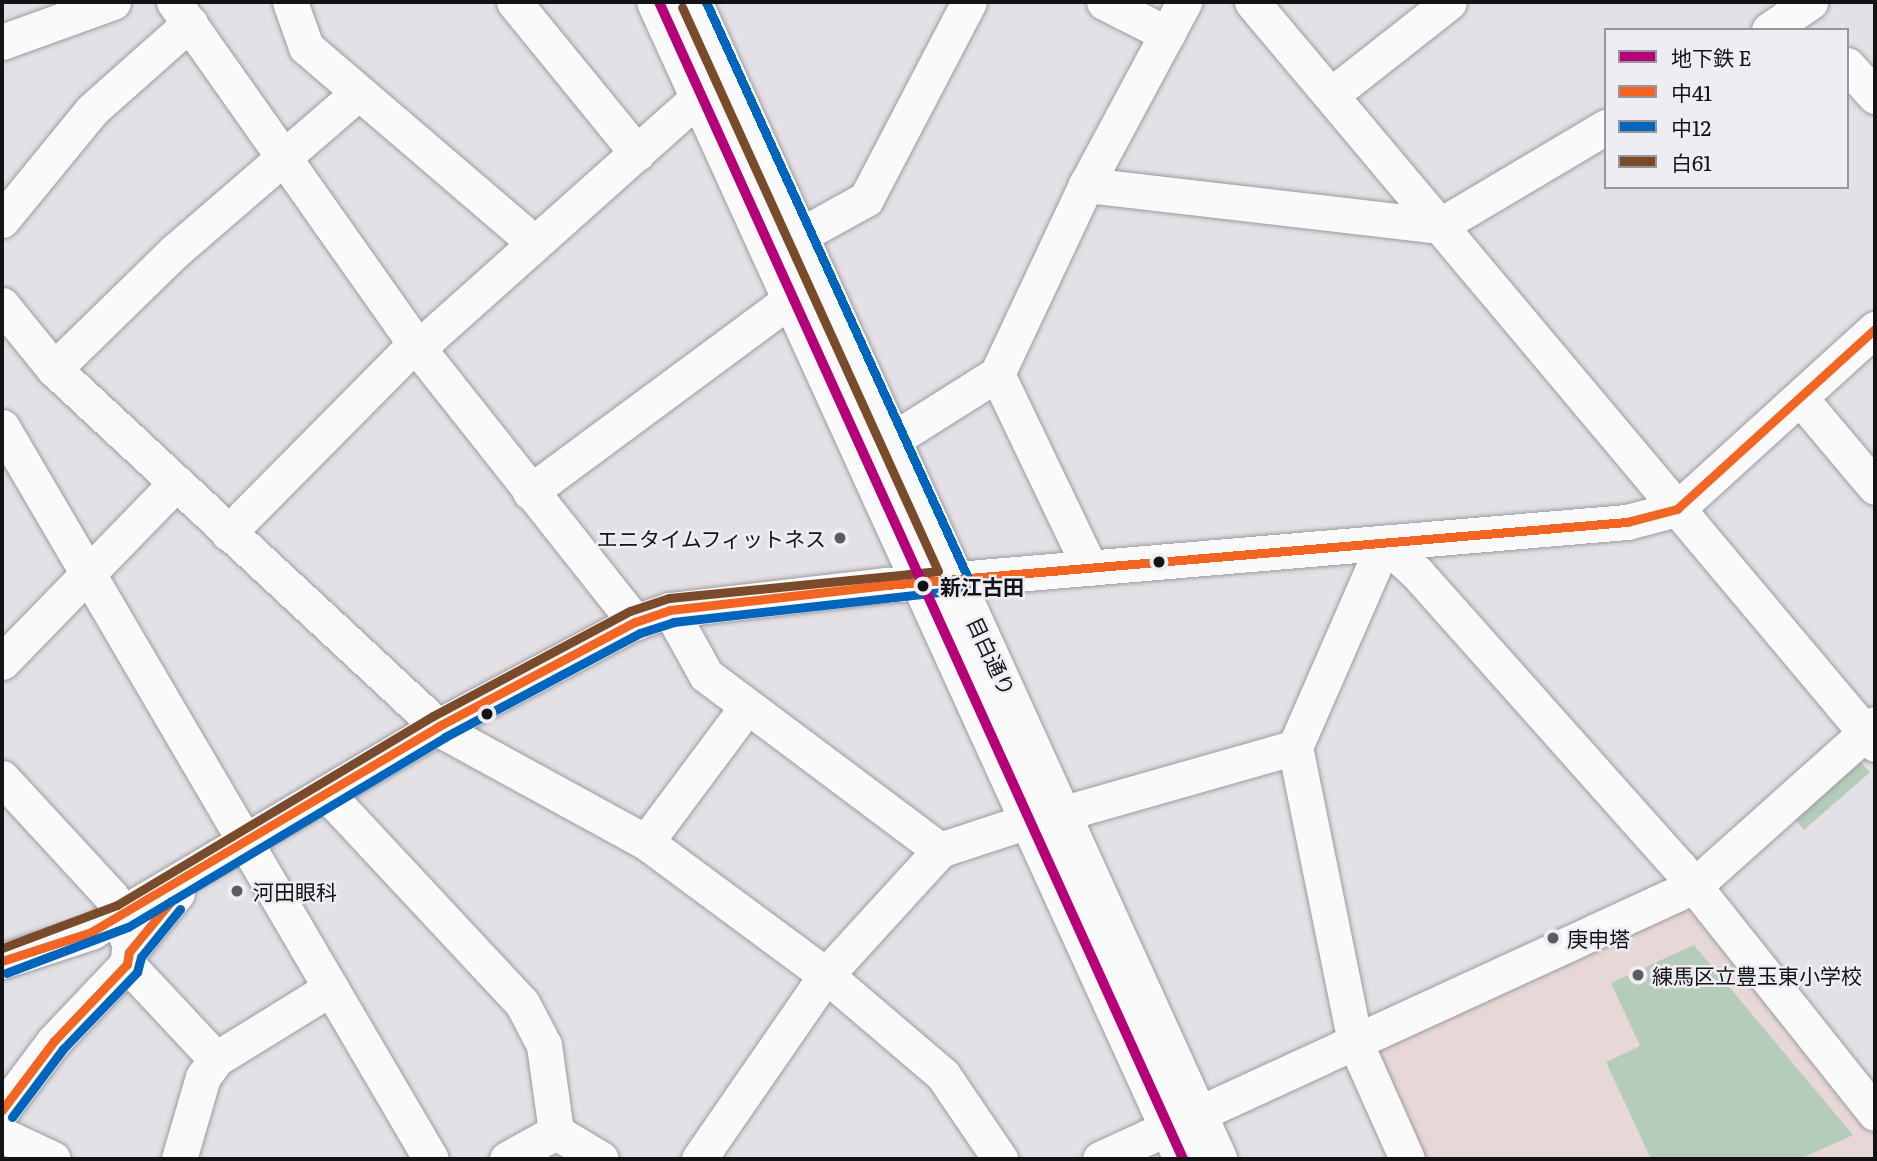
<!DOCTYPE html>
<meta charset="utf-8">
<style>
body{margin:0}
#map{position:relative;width:1877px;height:1161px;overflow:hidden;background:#e3e1e5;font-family:Literata,"Noto Sans JP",serif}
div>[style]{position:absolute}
.education>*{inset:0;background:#e7d8d7}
.green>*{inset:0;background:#b6ccba;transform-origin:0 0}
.roads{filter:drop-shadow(0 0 2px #9c9b9e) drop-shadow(0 0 2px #9c9b9e)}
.minor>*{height:35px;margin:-17.5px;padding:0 17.5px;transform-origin:17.5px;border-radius:17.5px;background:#fbfafb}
.major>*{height:38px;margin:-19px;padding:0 19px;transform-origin:19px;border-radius:19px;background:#fbfafb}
.bus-1>*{height:9px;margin:-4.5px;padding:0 4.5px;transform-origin:4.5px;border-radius:4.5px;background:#f26522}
.bus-2>*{height:9px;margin:-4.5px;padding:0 4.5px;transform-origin:4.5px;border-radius:4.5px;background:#0065bd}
.bus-3>*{height:9px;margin:-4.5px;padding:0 4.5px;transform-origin:4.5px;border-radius:4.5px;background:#7a4b2a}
.metro-1>*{height:10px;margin:-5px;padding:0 5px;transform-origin:5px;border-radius:5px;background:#b6007a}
.dots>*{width:19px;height:19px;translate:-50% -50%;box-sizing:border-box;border:4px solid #efedf4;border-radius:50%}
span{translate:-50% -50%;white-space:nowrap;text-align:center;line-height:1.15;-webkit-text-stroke:5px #efedf4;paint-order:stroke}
.poi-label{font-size:21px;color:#131315}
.right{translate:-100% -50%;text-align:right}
.left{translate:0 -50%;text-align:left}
.stop-label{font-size:21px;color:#131315;font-weight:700}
.street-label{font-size:21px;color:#131315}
.frame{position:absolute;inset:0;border:4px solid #131315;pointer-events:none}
.legend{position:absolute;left:1604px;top:28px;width:245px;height:161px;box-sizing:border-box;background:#efedf4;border:2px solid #97969b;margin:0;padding:9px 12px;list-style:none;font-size:21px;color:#131315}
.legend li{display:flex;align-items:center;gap:14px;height:35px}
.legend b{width:35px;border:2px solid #97969b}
</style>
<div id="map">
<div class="education">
<div style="clip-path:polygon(1687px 908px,1875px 1135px,1875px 1159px,1422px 1159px,1375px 1056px,1379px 1043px)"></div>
</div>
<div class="green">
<div style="left:1858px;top:759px;width:18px;height:87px;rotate:49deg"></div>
<div style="clip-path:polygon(1694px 945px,1853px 1135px,1800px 1159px,1651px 1159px,1606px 1062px,1640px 1046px,1611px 983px)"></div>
</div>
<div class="roads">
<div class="minor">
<div style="left:174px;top:2px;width:423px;rotate:54.8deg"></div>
<div style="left:418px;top:348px;width:350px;rotate:51.6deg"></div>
<div style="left:290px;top:2px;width:48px;rotate:70.4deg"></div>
<div style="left:306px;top:47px;width:301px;rotate:40.6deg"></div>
<div style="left:514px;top:2px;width:195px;rotate:50.8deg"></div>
<div style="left:1104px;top:2px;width:71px;rotate:26.9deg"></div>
<div style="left:1252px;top:2px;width:969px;rotate:49.98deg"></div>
<div style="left:1769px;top:30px;width:50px;rotate:-34.3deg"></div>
<div style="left:2px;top:42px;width:118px;rotate:-19.8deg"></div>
<div style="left:1847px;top:65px;width:42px;rotate:47.9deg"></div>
<div style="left:1331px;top:95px;width:150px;rotate:-38.2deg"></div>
<div style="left:1086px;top:185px;width:355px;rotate:6.6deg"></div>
<div style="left:1439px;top:226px;width:194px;rotate:-30.7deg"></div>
<div style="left:2px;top:220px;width:142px;rotate:-50.7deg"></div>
<div style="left:92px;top:110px;width:131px;rotate:-41.6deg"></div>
<div style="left:801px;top:235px;width:74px;rotate:-29deg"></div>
<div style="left:866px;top:199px;width:222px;rotate:-62.4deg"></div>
<div style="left:2px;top:305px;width:82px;rotate:50.9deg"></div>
<div style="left:54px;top:369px;width:531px;rotate:42.94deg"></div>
<div style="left:443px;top:731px;width:231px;rotate:28.7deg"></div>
<div style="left:646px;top:842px;width:224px;rotate:36.5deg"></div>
<div style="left:826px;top:975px;width:154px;rotate:40.5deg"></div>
<div style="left:943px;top:1075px;width:102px;rotate:55.8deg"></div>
<div style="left:418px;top:348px;width:378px;rotate:-41.8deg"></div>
<div style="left:54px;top:369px;width:169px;rotate:-44.3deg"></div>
<div style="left:175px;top:251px;width:240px;rotate:-40.8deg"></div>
<div style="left:997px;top:374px;width:215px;rotate:64.4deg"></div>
<div style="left:1801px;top:399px;width:115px;rotate:49.9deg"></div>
<div style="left:2px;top:427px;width:848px;rotate:59.63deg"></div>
<div style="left:889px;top:442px;width:128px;rotate:-32.2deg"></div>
<div style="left:997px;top:374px;width:209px;rotate:-64.8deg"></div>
<div style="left:1086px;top:185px;width:208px;rotate:-61.8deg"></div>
<div style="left:530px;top:492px;width:328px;rotate:-36.5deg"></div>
<div style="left:228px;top:533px;width:266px;rotate:-45.3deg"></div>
<div style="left:670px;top:610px;width:74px;rotate:61deg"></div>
<div style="left:706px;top:675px;width:292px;rotate:36.8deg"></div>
<div style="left:2px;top:662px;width:248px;rotate:-45.8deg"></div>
<div style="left:2px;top:778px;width:161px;rotate:47.3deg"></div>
<div style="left:111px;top:896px;width:23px;rotate:59deg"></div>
<div style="left:123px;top:916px;width:22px;rotate:80deg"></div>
<div style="left:326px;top:793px;width:287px;rotate:47deg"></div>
<div style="left:522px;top:1003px;width:47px;rotate:62.4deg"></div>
<div style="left:544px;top:1045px;width:88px;rotate:82.1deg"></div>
<div style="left:1064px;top:813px;width:240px;rotate:-15.9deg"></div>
<div style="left:646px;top:842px;width:167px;rotate:-53.3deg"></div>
<div style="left:2px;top:961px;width:94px;rotate:-18deg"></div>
<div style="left:91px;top:932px;width:404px;rotate:-30.6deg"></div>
<div style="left:439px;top:726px;width:222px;rotate:-28deg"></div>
<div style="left:635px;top:622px;width:37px;rotate:-19deg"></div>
<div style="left:670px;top:610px;width:218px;rotate:-6.6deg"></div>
<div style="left:887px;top:585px;width:743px;rotate:-4.87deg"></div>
<div style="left:1627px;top:522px;width:52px;rotate:-14.6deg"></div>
<div style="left:1677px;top:509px;width:268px;rotate:-42.3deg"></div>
<div style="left:127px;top:964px;width:130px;rotate:46.9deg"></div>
<div style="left:2px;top:1110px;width:86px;rotate:-53deg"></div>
<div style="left:54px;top:1041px;width:106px;rotate:-46.5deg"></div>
<div style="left:127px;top:964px;width:12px;rotate:-81deg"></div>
<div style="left:129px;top:952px;width:76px;rotate:-50.9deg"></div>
<div style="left:556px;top:1132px;width:52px;rotate:31deg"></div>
<div style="left:2px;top:1135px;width:56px;rotate:25.2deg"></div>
<div style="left:179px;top:1159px;width:85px;rotate:-73.7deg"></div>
<div style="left:203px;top:1077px;width:22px;rotate:-54deg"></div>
<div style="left:216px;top:1059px;width:135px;rotate:-31.7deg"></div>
<div style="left:507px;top:1159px;width:56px;rotate:-28.9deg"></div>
<div style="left:699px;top:1159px;width:224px;rotate:-55.4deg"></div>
<div style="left:826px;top:975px;width:169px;rotate:-47.6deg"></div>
<div style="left:940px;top:850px;width:93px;rotate:-18.2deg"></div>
<div style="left:1100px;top:1159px;width:654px;rotate:-24.68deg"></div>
<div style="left:1694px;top:886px;width:243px;rotate:-41.8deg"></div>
<div style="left:1407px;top:1159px;width:128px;rotate:-114deg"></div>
<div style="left:1355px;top:1042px;width:301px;rotate:-101.5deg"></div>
<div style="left:1295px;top:747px;width:223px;rotate:-66.4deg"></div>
<div style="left:1384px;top:543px;width:45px;rotate:42.3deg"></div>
<div style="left:1417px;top:573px;width:395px;rotate:48.3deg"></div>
<div style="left:1680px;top:868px;width:313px;rotate:51.5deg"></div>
</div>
<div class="major">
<div style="left:656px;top:2px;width:1271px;rotate:65.51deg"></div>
<div style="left:693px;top:2px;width:1271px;rotate:65.59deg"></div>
</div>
</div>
<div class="bus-1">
<div style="left:2px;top:961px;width:94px;rotate:-18deg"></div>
<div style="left:91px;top:932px;width:404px;rotate:-30.6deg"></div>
<div style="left:439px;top:726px;width:222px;rotate:-28deg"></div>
<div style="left:635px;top:622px;width:37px;rotate:-19deg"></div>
<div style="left:670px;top:610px;width:218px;rotate:-6.6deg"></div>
<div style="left:887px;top:585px;width:743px;rotate:-4.87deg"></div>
<div style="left:1627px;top:522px;width:52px;rotate:-14.6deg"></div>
<div style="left:1677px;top:509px;width:268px;rotate:-42.3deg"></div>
<div style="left:2px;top:1110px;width:86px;rotate:-53deg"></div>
<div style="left:54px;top:1041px;width:106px;rotate:-46.5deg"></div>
<div style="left:127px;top:964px;width:12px;rotate:-81deg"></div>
<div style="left:129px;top:952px;width:66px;rotate:-50.5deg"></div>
</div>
<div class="bus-2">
<div style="left:6px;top:973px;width:130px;rotate:-20.7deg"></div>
<div style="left:128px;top:927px;width:370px;rotate:-30.9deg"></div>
<div style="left:445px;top:737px;width:221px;rotate:-28.1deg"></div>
<div style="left:640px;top:633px;width:35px;rotate:-18deg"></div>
<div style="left:673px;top:622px;width:295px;rotate:-6.4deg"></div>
<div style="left:966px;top:589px;width:13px;rotate:-86deg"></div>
<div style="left:967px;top:576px;width:631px;rotate:-114.45deg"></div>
<div style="left:12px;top:1117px;width:85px;rotate:-53.1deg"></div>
<div style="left:63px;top:1049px;width:107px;rotate:-46.1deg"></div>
<div style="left:137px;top:972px;width:16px;rotate:-75deg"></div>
<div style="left:141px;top:957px;width:62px;rotate:-50.9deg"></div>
</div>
<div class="bus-3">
<div style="left:2px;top:948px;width:123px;rotate:-20.5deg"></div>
<div style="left:117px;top:905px;width:368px;rotate:-30.9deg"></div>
<div style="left:433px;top:716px;width:223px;rotate:-28.1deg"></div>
<div style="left:630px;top:611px;width:41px;rotate:-18.4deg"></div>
<div style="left:669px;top:598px;width:270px;rotate:-5.7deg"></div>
<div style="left:938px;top:571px;width:619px;rotate:-114.41deg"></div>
</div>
<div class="metro-1">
<div style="left:659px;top:2px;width:1270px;rotate:65.63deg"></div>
</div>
<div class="dots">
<div style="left:840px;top:538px;background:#5c5b5e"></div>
<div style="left:1159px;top:562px;background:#131315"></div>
<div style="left:923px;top:586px;background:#131315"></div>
<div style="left:487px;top:714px;background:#131315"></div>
<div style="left:237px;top:891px;background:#5c5b5e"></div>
<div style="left:1553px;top:938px;background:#5c5b5e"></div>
<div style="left:1638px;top:975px;background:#5c5b5e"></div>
</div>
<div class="poi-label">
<span class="right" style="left:826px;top:538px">エニタイムフィットネス</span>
<span class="left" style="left:253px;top:891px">河田眼科</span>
<span class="left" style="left:1567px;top:938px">庚申塔</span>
<span class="left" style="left:1652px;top:975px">練馬区立豊玉東小学校</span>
</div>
<div class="stop-label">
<span class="left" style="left:940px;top:586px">新江古田</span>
</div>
<div class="street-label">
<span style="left:992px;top:656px;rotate:65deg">目白通り</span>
</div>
<div class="frame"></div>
<ul class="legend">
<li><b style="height:9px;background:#b6007a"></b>地下鉄 E</li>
<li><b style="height:9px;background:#f26522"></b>中41</li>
<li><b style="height:9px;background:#0065bd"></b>中12</li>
<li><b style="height:9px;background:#7a4b2a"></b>白61</li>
</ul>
</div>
